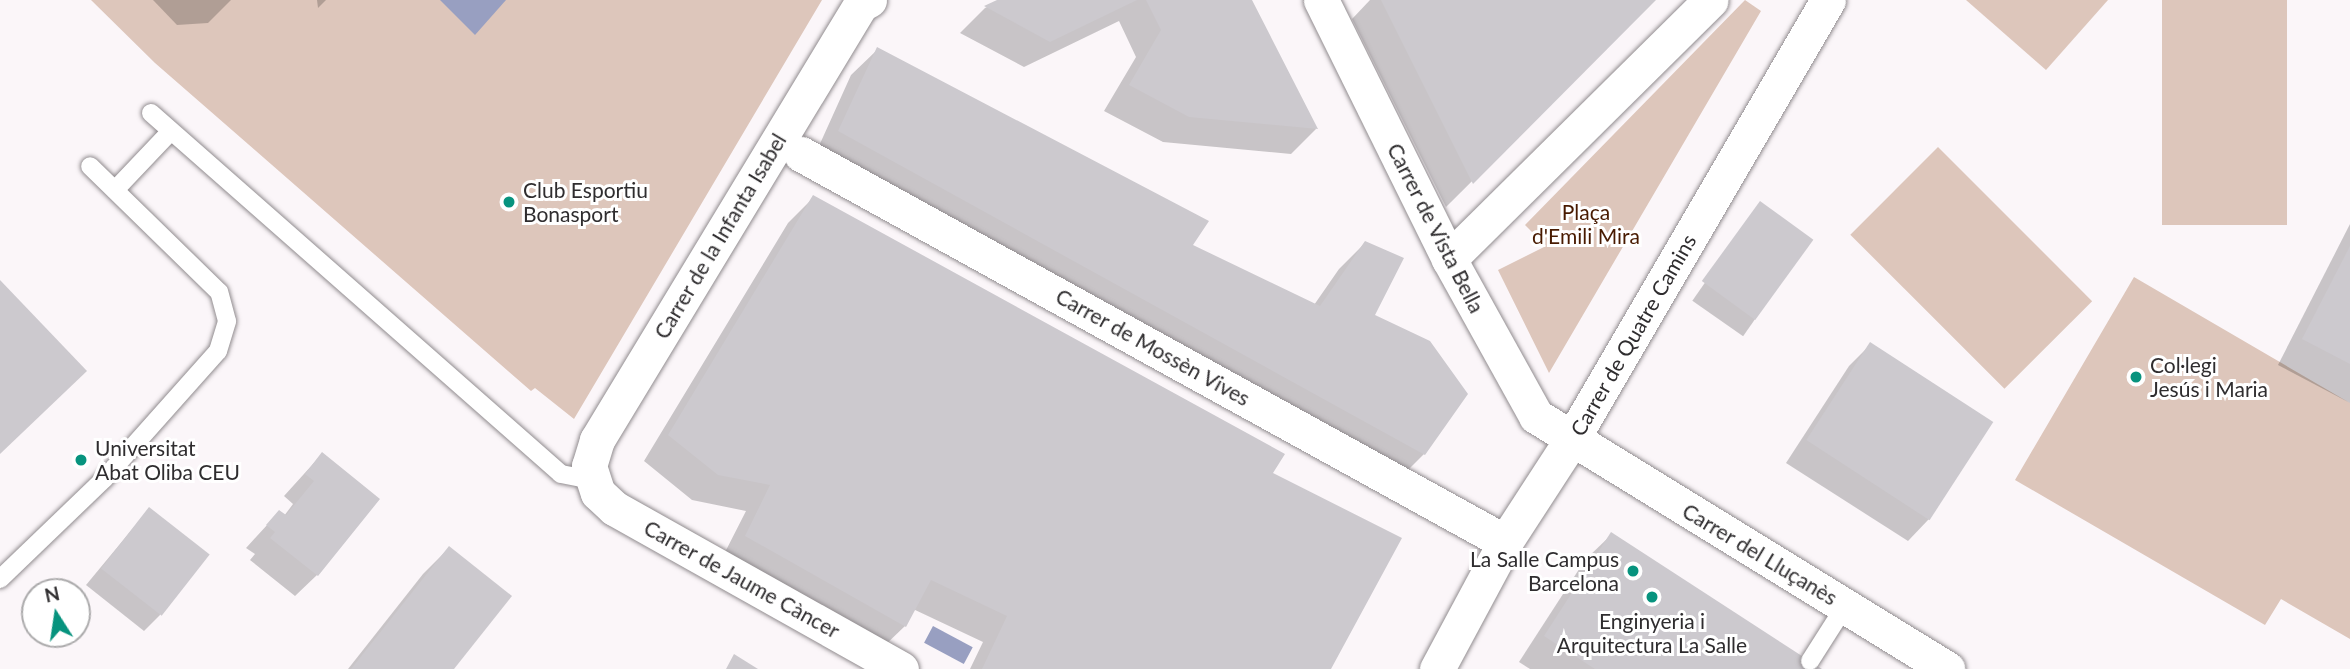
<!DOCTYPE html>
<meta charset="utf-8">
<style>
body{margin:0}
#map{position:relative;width:2350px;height:669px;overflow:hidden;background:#fbf6f9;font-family:Lato,sans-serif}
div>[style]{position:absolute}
.green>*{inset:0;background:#ddc6bb;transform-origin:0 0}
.water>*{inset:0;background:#989fc1;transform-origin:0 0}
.shadow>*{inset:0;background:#0003;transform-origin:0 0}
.building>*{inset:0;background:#ccc9ce;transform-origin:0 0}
.roads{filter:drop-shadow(0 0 2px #918c8f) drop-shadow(0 0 2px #918c8f)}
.lane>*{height:18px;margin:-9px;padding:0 9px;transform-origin:9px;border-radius:9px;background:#fff}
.street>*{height:35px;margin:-17.5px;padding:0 17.5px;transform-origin:17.5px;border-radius:17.5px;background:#fff}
.dots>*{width:19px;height:19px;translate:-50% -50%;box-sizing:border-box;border:4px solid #fff;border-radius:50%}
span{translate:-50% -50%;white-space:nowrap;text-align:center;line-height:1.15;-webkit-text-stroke:6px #fff;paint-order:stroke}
.poi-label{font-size:21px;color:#2f2d2f}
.left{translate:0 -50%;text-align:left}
.right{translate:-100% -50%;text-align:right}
.park-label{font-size:21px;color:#481a00}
.street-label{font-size:21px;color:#2f2d2f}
.north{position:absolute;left:21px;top:578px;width:70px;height:70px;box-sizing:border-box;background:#fff;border:2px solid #acabac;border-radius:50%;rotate:348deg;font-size:19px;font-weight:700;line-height:28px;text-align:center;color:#2f2d2f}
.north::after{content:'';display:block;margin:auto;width:24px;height:32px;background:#07937e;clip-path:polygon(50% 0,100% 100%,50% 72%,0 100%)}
</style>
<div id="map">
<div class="green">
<div style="clip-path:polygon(91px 0,822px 0,574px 419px,535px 388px,531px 391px,155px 63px)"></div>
<div style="clip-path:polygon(1745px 0,1761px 11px,1549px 373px,1498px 270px,1546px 246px,1525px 225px)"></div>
<div style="clip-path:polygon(1966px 0,2108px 0,2046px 70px)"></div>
<div style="left:2162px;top:0;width:125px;height:225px"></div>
<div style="left:1938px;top:147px;width:218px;height:124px;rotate:45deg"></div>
<div style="clip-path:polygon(2134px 277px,2350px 403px,2350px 639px,2281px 599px,2265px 625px,2015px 480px)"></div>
</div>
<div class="water">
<div style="clip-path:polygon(440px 0,506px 0,475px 35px)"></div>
<div style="left:933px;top:626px;width:45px;height:19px;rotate:28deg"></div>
</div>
<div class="shadow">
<div style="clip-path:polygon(153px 0,231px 0,208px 23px,177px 25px)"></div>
<div style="clip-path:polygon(317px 0,326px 0,318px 8px)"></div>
<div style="clip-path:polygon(1001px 0,1250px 0,1316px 129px,1291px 154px,1163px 142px,1104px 111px,1136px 57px,1119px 21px,1024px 67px,960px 33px,985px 8px)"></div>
<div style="clip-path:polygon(1370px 0,1654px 0,1446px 207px,1352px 19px)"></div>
<div style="clip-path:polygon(877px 50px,1190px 246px,1314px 305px,1339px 269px,1365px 243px,1372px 315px,1424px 454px,1398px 480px,814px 157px,851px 75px)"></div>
<div style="clip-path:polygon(814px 197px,1271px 474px,1329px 669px,970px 669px,983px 642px,913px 609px,905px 626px,879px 651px,720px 562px,746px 511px,692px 500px,644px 461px,788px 223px)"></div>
<div style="left:1760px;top:204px;width:62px;height:118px;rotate:35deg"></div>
<div style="clip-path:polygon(2350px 224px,2350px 403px,2278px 365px)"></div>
<div style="clip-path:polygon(1871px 344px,1929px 519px,1908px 541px,1786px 463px,1849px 366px)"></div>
<div style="clip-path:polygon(322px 454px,317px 575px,295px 596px,250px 560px,255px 554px,246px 548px,279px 512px,284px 516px,293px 504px,284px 496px)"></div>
<div style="clip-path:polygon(149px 509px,160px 615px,144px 631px,86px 585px)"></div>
<div style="clip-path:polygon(1611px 535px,1820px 669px,1530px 669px,1519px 662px,1585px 560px)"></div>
<div style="clip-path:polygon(449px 548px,452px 669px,348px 669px,423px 574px)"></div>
</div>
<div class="building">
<div style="clip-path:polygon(997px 0,1137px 0,1050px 42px,984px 6px)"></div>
<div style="clip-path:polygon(1146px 0,1252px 0,1318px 129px,1189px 117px,1129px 85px,1161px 30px)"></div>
<div style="clip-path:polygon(1381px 0,1656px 0,1473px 184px)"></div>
<div style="clip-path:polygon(877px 47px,1209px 221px,1193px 245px,1320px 306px,1365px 241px,1404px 258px,1375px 315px,1430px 341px,1468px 394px,1425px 455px,838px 131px)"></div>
<div style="clip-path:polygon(813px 195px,1285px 454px,1273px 473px,1402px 538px,1331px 669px,982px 669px,1007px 616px,931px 580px,906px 627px,745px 536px,770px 485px,718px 475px,668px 435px)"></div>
<div style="left:1760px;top:201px;width:66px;height:99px;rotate:36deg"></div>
<div style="clip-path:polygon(2350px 246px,2350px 364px,2302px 339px)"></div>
<div style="clip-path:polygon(0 280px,87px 371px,0 454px)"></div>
<div style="left:1870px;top:342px;width:147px;height:117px;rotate:33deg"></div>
<div style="clip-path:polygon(322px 452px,380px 499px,318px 576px,270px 538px,275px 532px,266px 525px,279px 510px,286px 515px,314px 481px,305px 474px)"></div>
<div style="left:149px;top:507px;width:77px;height:78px;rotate:38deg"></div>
<div style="clip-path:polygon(1611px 532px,1822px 669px,1595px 669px,1544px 636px)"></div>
<div style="clip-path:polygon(449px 546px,512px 596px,454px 669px,351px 669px)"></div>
<div style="clip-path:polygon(734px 654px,758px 669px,726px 669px)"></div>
</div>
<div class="roads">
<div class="lane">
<div style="left:151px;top:113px;width:546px;rotate:41.36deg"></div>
<div style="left:561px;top:474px;width:31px;rotate:11deg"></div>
<div style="left:115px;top:190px;width:81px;rotate:-46.5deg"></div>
<div style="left:0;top:579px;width:144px;rotate:-43.9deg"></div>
<div style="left:104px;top:479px;width:171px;rotate:-48.3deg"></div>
<div style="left:218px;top:351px;width:31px;rotate:-73deg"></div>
<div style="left:227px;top:321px;width:30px;rotate:-105deg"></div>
<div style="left:219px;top:292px;width:180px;rotate:-135.7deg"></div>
<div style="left:1810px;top:661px;width:65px;rotate:-57.5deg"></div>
</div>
<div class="street">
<div style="left:869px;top:0;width:9px;rotate:153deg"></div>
<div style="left:861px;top:4px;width:510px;rotate:121.2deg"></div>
<div style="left:597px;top:440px;width:27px;rotate:107deg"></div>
<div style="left:589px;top:466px;width:28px;rotate:72deg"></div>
<div style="left:598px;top:493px;width:22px;rotate:43deg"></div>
<div style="left:614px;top:508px;width:329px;rotate:29.3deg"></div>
<div style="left:1321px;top:0;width:289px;rotate:63.7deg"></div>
<div style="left:1449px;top:259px;width:179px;rotate:61deg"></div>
<div style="left:1536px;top:416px;width:483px;rotate:31.6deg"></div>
<div style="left:801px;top:154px;width:804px;rotate:28.86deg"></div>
<div style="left:1449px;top:259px;width:368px;rotate:-44.7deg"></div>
<div style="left:1437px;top:669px;width:144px;rotate:-61.8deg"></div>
<div style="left:1505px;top:542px;width:123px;rotate:-57deg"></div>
<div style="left:1572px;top:439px;width:508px;rotate:-59.75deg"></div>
</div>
</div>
<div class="dots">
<div style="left:509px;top:202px;background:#07937e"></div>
<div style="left:2136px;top:377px;background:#07937e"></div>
<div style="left:81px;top:460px;background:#07937e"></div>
<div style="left:1633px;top:571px;background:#07937e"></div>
<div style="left:1652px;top:597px;background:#07937e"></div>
</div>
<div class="poi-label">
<span class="left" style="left:523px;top:202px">Club Esportiu<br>Bonasport</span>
<span class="left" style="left:2150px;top:377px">Col·legi<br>Jesús i Maria</span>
<span class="left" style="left:95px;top:460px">Universitat<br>Abat Oliba CEU</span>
<span class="right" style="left:1619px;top:571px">La Salle Campus<br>Barcelona</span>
<span style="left:1652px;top:633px">Enginyeria i<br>Arquitectura La Salle</span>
</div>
<div class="park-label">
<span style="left:1586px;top:224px">Plaça<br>d'Emili Mira</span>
</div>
<div class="street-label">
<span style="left:1436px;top:228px;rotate:63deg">Carrer de Vista Bella</span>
<span style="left:720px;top:236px;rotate:-59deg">Carrer de la Infanta Isabel</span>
<span style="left:1633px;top:335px;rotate:-60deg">Carrer de Quatre Camins</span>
<span style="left:1153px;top:347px;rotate:29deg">Carrer de Mossèn Vives</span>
<span style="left:1760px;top:554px;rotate:31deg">Carrer del Lluçanès</span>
<span style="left:742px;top:579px;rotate:29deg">Carrer de Jaume Càncer</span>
</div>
<div class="north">N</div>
</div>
